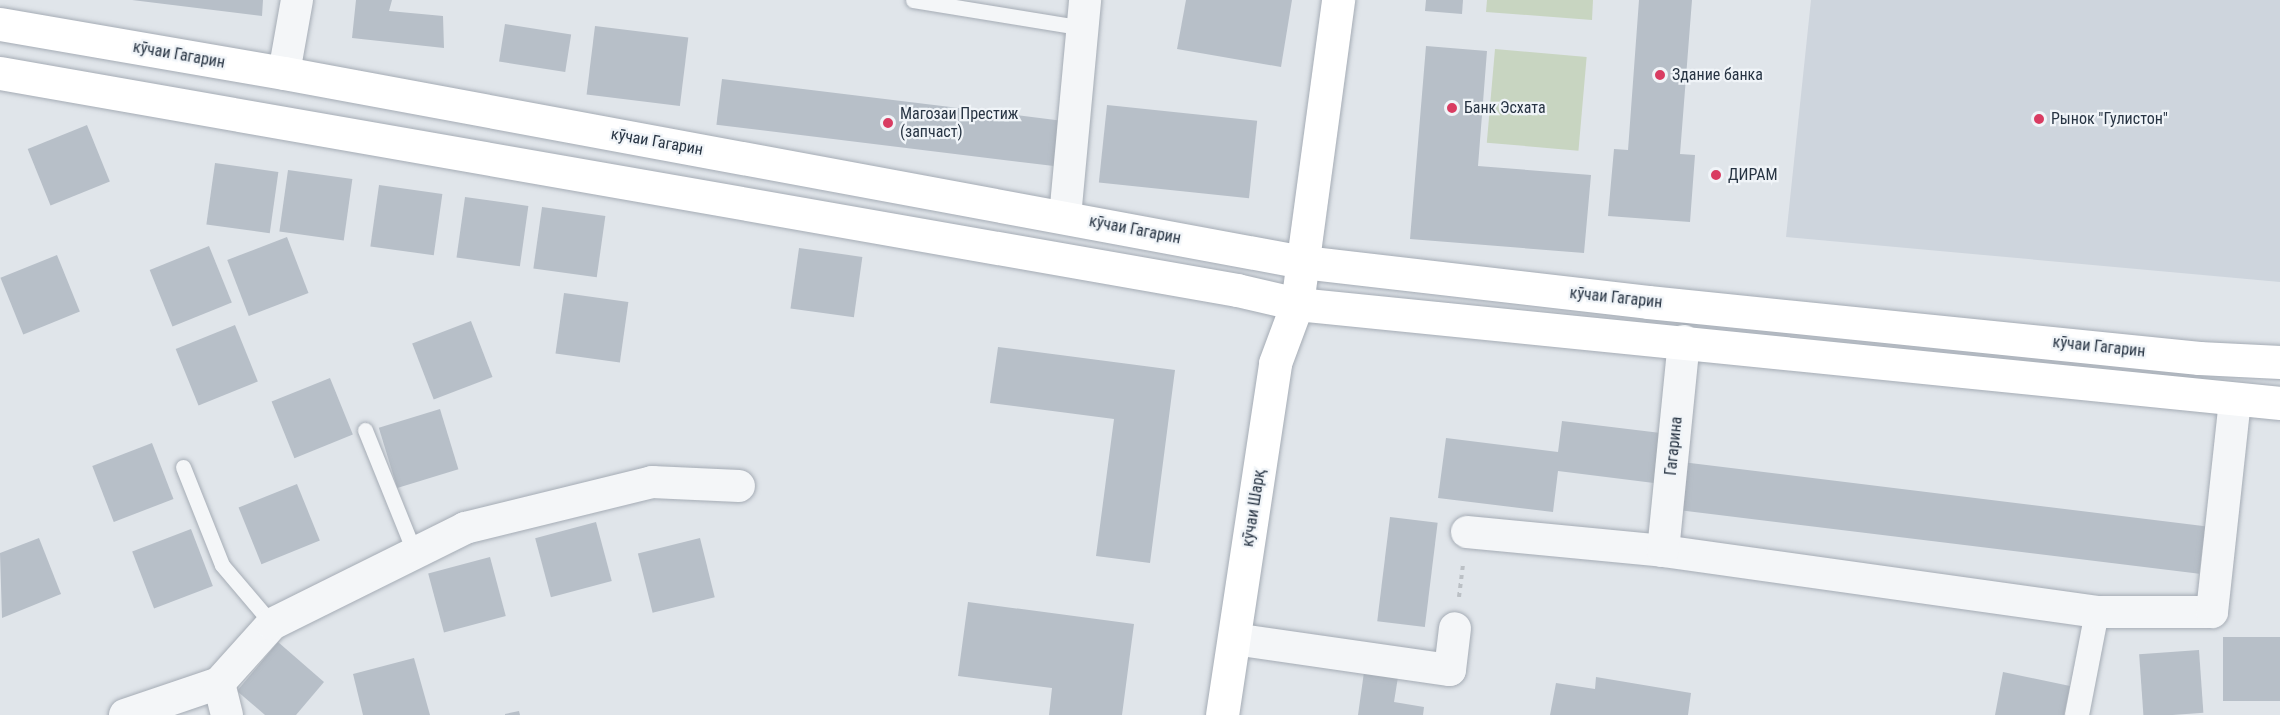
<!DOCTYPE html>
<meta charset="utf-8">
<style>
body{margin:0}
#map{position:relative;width:2280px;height:715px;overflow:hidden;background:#e0e5ea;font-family:"Roboto Condensed",sans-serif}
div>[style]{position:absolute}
.built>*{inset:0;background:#ced5dd}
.green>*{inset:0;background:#c8d5c1;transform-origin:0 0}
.building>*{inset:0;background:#b7bfc8;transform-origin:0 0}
.path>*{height:4px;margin-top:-2px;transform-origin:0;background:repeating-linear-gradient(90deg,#bbc0c5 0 4.5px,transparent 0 9px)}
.roads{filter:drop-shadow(0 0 2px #a5acb5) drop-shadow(0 0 2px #a5acb5)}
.service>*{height:15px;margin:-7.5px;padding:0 7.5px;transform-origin:7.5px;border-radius:7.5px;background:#f4f6f8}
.pedestrian>*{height:24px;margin:-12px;padding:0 12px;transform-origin:12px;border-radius:12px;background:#f4f6f8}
.minor>*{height:32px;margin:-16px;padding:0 16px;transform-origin:16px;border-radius:16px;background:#f4f6f8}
.secondary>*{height:33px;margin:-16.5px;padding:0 16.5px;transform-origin:16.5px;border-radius:16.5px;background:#fff}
.trunk>*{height:33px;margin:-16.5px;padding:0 16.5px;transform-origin:16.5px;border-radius:16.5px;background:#fff}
.dots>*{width:16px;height:16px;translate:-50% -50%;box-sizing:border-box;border:3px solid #f0f4f8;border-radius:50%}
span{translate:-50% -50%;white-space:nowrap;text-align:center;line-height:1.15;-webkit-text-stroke:4.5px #f0f4f8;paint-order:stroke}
.street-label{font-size:16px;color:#273443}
.poi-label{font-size:16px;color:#273443}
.left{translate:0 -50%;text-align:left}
</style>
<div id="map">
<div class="built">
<div style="clip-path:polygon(1811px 0,2280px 0,2280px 282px,1786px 237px)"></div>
</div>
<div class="green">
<div style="clip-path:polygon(1487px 0,1593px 0,1592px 20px,1486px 12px)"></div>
<div style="left:1495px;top:49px;width:92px;height:94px;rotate:5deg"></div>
</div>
<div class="building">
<div style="clip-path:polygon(132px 0,263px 0,262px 16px)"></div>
<div style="clip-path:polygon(356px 0,392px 0,389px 11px,443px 16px,444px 48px,352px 38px)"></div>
<div style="clip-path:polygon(1186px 0,1292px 0,1281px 67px,1177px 49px)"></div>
<div style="clip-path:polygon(1426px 0,1463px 0,1462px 14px,1425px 11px)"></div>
<div style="clip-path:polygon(1639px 0,1692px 0,1680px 154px,1695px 155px,1690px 222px,1608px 216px,1614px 149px,1628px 150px)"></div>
<div style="left:505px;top:24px;width:67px;height:38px;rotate:9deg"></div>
<div style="left:595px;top:26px;width:94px;height:69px;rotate:7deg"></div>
<div style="clip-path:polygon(1426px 46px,1487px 51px,1478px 166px,1591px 175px,1584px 253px,1410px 239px)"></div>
<div style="left:722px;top:79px;width:340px;height:46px;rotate:7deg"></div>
<div style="left:1107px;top:105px;width:151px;height:78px;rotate:6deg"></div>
<div style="left:87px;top:125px;width:61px;height:64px;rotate:68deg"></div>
<div style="left:215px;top:163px;width:64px;height:62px;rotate:8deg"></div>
<div style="left:288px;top:170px;width:65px;height:62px;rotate:8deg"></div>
<div style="left:379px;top:185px;width:64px;height:62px;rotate:8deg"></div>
<div style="left:465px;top:197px;width:64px;height:61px;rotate:8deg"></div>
<div style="left:542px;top:207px;width:64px;height:62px;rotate:8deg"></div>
<div style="left:287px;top:237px;width:60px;height:64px;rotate:69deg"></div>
<div style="left:209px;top:246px;width:61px;height:64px;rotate:68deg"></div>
<div style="left:799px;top:248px;width:64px;height:61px;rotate:8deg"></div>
<div style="left:57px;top:255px;width:61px;height:61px;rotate:68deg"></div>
<div style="left:564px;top:293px;width:65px;height:61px;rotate:8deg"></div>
<div style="left:471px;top:321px;width:60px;height:63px;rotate:69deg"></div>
<div style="left:235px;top:325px;width:61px;height:64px;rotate:68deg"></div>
<div style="clip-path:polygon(998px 347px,1175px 370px,1150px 563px,1096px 556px,1114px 419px,990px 403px)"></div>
<div style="left:330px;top:378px;width:61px;height:63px;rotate:68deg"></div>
<div style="left:440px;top:409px;width:63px;height:64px;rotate:73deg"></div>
<div style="clip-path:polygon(1562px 421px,1669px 434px,1662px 484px,1558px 471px,1553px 512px,1438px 498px,1446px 438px,1558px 452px)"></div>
<div style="left:152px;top:443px;width:60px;height:64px;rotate:69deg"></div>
<div style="left:1682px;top:462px;width:527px;height:48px;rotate:7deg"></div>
<div style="left:297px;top:484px;width:61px;height:63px;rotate:68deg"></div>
<div style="left:1390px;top:517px;width:48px;height:105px;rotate:7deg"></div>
<div style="left:596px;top:522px;width:61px;height:63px;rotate:75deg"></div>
<div style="left:191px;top:529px;width:61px;height:63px;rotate:69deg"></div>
<div style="clip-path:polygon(39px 538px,61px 594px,2px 618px,0 553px)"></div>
<div style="left:700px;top:538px;width:61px;height:64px;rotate:76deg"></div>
<div style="left:490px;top:557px;width:61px;height:64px;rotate:75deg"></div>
<div style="clip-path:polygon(968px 602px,1134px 624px,1122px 715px,1049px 715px,1052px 688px,958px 676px)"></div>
<div style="left:2280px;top:637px;width:64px;height:57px;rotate:90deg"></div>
<div style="clip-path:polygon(278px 642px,324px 682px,296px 715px,265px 715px,237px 691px)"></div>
<div style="left:2199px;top:650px;width:63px;height:60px;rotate:86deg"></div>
<div style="clip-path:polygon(414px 658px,430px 715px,363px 715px,353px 674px)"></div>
<div style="clip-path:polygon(1364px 672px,1398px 677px,1394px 702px,1424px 707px,1423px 715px,1358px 715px)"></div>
<div style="clip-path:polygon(2003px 672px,2070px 686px,2064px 715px,1995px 715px)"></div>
<div style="clip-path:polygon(1596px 677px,1691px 693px,1688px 715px,1550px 715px,1556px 683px,1595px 689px)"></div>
<div style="clip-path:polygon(519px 711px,520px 715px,505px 715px,505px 714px)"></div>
</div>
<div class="path">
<div style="left:1459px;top:597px;width:34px;rotate:-83deg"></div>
</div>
<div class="roads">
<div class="service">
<div style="left:913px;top:0;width:173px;rotate:9.3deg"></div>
<div style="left:365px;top:430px;width:134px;rotate:68deg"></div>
<div style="left:183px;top:467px;width:105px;rotate:68.3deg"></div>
<div style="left:222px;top:565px;width:77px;rotate:49.7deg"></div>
</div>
<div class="pedestrian">
<div style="left:2077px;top:715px;width:105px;rotate:-79deg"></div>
</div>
<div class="minor">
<div style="left:284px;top:73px;width:74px;rotate:-79.9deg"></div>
<div style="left:1065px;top:217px;width:218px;rotate:-84.7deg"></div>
<div style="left:1467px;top:532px;width:197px;rotate:5.5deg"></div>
<div style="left:1663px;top:551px;width:438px;rotate:8deg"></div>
<div style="left:2097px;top:612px;width:115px"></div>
<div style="left:2212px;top:612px;width:213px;rotate:-83.8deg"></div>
<div style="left:1663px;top:551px;width:211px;rotate:-84.3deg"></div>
<div style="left:1234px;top:639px;width:218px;rotate:8.2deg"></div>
<div style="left:1450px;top:670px;width:42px;rotate:-83.2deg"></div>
<div style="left:219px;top:683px;width:33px;rotate:76deg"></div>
<div style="left:125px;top:715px;width:99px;rotate:-18.8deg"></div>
<div style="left:219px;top:683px;width:79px;rotate:-48.1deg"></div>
<div style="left:272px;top:624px;width:216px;rotate:-26.4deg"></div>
<div style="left:465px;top:528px;width:193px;rotate:-13.8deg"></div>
<div style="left:652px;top:482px;width:87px;rotate:2.6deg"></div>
</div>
<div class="secondary">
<div style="left:1222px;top:715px;width:356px;rotate:-81.4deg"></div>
<div style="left:1275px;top:363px;width:63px;rotate:-69.6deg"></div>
<div style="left:1297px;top:304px;width:307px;rotate:-82.3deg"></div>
</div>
<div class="trunk">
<div style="left:0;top:24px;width:288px;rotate:9.8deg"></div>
<div style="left:284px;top:73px;width:1036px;rotate:10.51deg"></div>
<div style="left:1303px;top:262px;width:347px;rotate:6.6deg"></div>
<div style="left:1648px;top:302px;width:554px;rotate:5.8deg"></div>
<div style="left:2199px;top:358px;width:81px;rotate:2.8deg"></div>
<div style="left:0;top:73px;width:1256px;rotate:9.95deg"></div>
<div style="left:1237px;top:290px;width:62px;rotate:13.1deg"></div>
<div style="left:1297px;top:304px;width:988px;rotate:5.75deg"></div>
</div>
</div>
<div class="dots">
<div style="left:1660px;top:75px;background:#d93c62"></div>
<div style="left:1452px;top:108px;background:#d93c62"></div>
<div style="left:2039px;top:119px;background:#d93c62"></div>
<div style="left:888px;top:123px;background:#d93c62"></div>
<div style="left:1716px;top:175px;background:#d93c62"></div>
</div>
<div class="street-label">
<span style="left:179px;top:55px;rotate:10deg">кӯчаи Гагарин</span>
<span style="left:657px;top:142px;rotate:10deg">кӯчаи Гагарин</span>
<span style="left:1135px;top:230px;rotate:11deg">кӯчаи Гагарин</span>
<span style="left:1616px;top:298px;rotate:6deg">кӯчаи Гагарин</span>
<span style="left:2099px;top:347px;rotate:6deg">кӯчаи Гагарин</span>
<span style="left:1674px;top:446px;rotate:-84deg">Гагарина</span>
<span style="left:1254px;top:508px;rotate:-81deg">кӯчаи Шарқ</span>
</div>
<div class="poi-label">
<span class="left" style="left:1672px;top:75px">Здание банка</span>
<span class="left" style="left:1464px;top:108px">Банк Эсхата</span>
<span class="left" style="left:900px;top:123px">Магозаи Престиж<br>(запчаст)</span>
<span class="left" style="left:2051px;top:119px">Рынок "Гулистон"</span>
<span class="left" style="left:1728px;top:175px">ДИРАМ</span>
</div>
</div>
